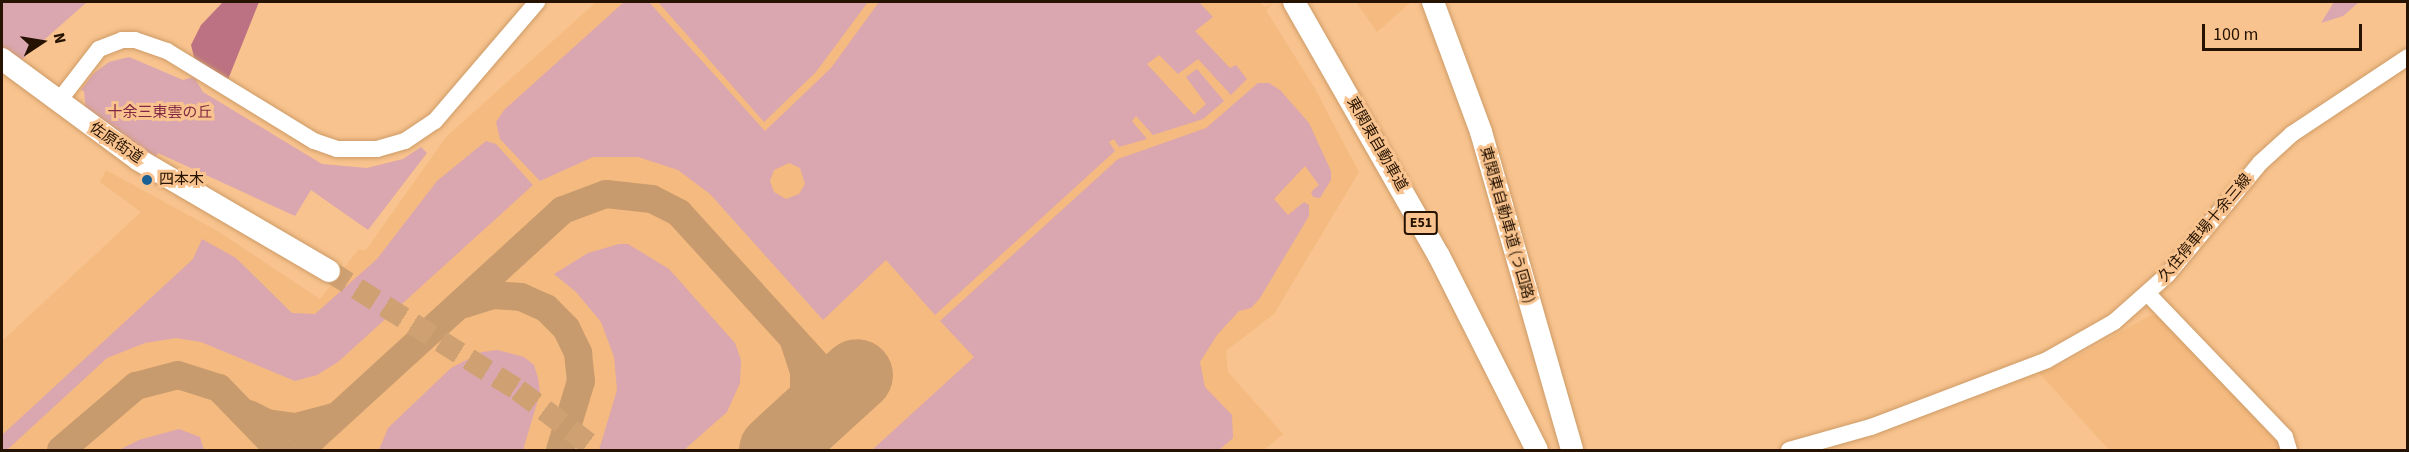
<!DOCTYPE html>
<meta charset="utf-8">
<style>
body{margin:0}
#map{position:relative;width:2409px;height:452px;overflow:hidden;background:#f8c38e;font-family:"Source Sans 3","Noto Sans JP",sans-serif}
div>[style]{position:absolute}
.built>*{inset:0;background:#f5ba7f}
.green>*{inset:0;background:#daa6b0}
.forest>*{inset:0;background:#bc7282}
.taxiway>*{height:28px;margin:-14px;padding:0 14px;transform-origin:14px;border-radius:14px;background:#c89b6e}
.runway>*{height:72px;margin:-36px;padding:0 36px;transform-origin:36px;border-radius:36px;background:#c89b6e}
.highway-tunnel>*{height:22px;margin-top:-11px;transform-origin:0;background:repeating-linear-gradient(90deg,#cea072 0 22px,transparent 0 33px)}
.roads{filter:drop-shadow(0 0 2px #cd9b67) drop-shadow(0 0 2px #cd9b67)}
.secondary>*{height:16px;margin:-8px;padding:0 8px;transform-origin:8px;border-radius:8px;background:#fff}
.highway>*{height:22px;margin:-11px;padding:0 11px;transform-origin:11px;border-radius:11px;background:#fff}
.dots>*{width:16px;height:16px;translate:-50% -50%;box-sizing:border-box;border:3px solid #f8c38e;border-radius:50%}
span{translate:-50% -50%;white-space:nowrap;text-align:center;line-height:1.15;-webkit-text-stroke:6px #f8c38e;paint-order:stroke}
.shield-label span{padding:2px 4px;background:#f8c38e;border:2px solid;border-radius:4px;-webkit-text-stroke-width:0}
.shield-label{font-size:14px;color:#251200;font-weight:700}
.park-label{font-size:15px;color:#832844}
.street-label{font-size:15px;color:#251200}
.poi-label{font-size:15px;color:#251200}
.left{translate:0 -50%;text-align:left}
.frame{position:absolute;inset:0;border:3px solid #251200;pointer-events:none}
.north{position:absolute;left:12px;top:12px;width:60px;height:60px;-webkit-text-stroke:4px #f8c38e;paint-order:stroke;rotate:78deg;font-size:16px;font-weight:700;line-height:24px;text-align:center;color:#251200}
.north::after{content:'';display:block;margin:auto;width:21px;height:27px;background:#251200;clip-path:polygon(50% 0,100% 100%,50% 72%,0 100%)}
.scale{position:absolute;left:2202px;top:24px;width:160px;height:27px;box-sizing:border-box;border:3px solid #251200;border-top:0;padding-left:8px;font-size:18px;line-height:21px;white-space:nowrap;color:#251200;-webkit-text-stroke:4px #f8c38e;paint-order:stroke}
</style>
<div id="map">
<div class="built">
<div style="clip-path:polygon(596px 2px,1260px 2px,1264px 7px,1274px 2px,1266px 10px,1314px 87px,1359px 172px,1274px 314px,1226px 351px,1228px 372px,1283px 434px,1264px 450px,2px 450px,2px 341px,141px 212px,100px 182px,106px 170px,219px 232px,320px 299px,358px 250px,366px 250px,446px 137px)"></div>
<div style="clip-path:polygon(1356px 2px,1411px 2px,1377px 32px)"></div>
<div style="clip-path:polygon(2151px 315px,2160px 317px,2281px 446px,2276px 450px,2109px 450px,2039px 373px,2065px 363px)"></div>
</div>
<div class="green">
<div style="clip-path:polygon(2px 2px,87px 2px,19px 62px,2px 49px)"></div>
<div style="clip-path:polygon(evenodd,624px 2px,649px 2px,765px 131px,831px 68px,879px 2px,1199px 2px,1213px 17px,1195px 31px,1230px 68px,1236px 65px,1247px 79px,1231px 95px,1198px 59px,1178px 74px,1159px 55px,1147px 64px,1194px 115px,1206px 104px,1186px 77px,1197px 69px,1224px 101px,1203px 119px,1153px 135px,1136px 116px,1132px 121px,1147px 139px,1119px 147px,1114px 139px,1109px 142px,1115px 151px,935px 315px,886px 260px,823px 320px,710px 194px,678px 170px,638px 157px,593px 157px,540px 181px,500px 139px,496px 122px,504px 110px,624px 2px,789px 163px,800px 168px,805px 184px,799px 194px,786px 199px,774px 192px,770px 181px,774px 170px,789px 163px)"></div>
<div style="clip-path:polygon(658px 2px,868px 2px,816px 72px,764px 122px)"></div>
<div style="clip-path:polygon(2334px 2px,2359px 2px,2343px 16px,2321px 23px)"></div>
<div style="clip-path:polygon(129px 57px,183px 80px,194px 77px,203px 92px,322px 164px,367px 168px,403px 159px,421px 147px,427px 153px,368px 230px,311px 190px,295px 216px,158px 153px,156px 157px,86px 112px,84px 91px,81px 90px,93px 74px,109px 62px)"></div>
<div style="clip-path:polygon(1258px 83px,1269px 83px,1280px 90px,1309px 123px,1331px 171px,1331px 180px,1320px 198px,1313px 197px,1311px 192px,1319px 185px,1305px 166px,1274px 199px,1288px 215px,1304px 202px,1309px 205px,1309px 216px,1260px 298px,1251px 308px,1239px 311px,1217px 335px,1200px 362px,1205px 387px,1232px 415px,1233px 438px,1219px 450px,872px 450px,974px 357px,940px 321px,1118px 159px,1206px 128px)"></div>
<div style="clip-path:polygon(486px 141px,496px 144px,533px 185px,338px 362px,317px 375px,295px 381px,201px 342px,176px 338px,145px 343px,107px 358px,7px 450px,2px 450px,2px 435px,193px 259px,202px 239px,236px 258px,292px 313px,315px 314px,377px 259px,437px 181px)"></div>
<div style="clip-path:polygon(619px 244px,628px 244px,669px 269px,735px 343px,741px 360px,740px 383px,727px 412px,684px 450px,599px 450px,617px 390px,614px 357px,601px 322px,576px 292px,554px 274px,588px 253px)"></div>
<div style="clip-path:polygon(497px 350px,524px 357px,534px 365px,538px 378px,540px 393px,523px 450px,379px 450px,388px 428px,451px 368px,482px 352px)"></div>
<div style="clip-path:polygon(179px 429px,200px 437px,204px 450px,119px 450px,139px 440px)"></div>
</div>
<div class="forest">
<div style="clip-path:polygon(223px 2px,259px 2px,227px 82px,195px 61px,191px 45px,201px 25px)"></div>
</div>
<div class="taxiway">
<div style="left:464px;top:304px;width:30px;rotate:-17deg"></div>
<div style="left:493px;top:295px;width:28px;rotate:4deg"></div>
<div style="left:521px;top:297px;width:27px;rotate:24deg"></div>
<div style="left:546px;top:308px;width:28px;rotate:45deg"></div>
<div style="left:566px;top:328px;width:28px;rotate:64deg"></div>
<div style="left:578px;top:353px;width:28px;rotate:84deg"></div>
<div style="left:581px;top:381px;width:72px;rotate:106.9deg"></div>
<div style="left:249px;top:414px;width:20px;rotate:27deg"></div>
<div style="left:267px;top:423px;width:29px;rotate:8deg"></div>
<div style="left:296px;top:427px;width:38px;rotate:-15deg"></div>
<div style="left:785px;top:441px;width:24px;rotate:-60deg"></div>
<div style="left:797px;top:420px;width:25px;rotate:-74deg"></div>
<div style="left:804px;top:396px;width:24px;rotate:-90deg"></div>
<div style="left:804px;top:372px;width:33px;rotate:-108deg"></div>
<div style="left:61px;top:450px;width:99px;rotate:-40.5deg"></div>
<div style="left:136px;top:386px;width:43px;rotate:-14.7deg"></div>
<div style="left:178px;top:375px;width:43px;rotate:17.6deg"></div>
<div style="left:219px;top:388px;width:86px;rotate:45.9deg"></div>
<div style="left:300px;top:450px;width:356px;rotate:-42.4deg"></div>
<div style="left:563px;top:210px;width:46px;rotate:-20.4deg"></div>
<div style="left:606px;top:194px;width:46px;rotate:6.2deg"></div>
<div style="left:652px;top:199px;width:30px;rotate:27deg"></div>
<div style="left:679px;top:213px;width:239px;rotate:47.7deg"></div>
</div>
<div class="runway">
<div style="left:775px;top:450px;width:111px;rotate:-42.4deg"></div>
</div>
<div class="highway-tunnel">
<div style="left:329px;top:271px;width:223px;rotate:32.2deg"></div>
<div style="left:518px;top:390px;width:99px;rotate:37.2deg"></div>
</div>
<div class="roads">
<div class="secondary">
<div style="left:58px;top:102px;width:67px;rotate:-52.3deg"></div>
<div style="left:99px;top:49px;width:25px;rotate:-21deg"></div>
<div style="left:122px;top:40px;width:13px"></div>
<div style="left:135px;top:40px;width:34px;rotate:19deg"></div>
<div style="left:167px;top:51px;width:172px;rotate:31.5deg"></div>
<div style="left:314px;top:141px;width:24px;rotate:19deg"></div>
<div style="left:337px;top:149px;width:40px"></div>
<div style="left:377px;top:149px;width:29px;rotate:-16deg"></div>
<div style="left:405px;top:141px;width:36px;rotate:-34deg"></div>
<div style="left:435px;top:121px;width:157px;rotate:-49.4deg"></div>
<div style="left:2148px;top:294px;width:198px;rotate:46.2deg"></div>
<div style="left:2285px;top:437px;width:14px;rotate:73deg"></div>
<div style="left:1789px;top:450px;width:85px;rotate:-15.7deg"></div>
<div style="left:1871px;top:427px;width:188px;rotate:-20.8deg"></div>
<div style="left:2047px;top:360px;width:77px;rotate:-29.6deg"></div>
<div style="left:2114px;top:322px;width:72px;rotate:-41.6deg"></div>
<div style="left:2168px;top:274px;width:144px;rotate:-50.3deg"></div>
<div style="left:2260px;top:163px;width:43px;rotate:-42.2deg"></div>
<div style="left:2292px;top:134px;width:139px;rotate:-33.6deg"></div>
</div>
<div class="highway">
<div style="left:1294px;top:2px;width:292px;rotate:60.3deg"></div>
<div style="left:1439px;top:256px;width:217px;rotate:63.2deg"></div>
<div style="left:1433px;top:2px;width:139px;rotate:69.7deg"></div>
<div style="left:1481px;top:132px;width:331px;rotate:74deg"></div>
<div style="left:2px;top:59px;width:170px;rotate:36.4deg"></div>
<div style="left:139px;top:160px;width:220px;rotate:30.3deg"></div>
</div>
</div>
<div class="dots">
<div style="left:147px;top:180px;background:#1b6195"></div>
</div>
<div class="shield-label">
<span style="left:1421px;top:223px">E51</span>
</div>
<div class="park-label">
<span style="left:160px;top:113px">十余三東雲の丘</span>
</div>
<div class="street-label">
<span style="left:116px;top:143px;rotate:34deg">佐原街道</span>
<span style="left:1377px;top:144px;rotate:60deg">東関東自動車道</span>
<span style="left:1507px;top:225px;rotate:74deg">東関東自動車道 (う回路)</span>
<span style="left:2205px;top:228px;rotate:-50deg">久住停車場十余三線</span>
</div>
<div class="poi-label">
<span class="left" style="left:159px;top:180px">四本木</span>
</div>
<div class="frame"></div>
<div class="north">N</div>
<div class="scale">100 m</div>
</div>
